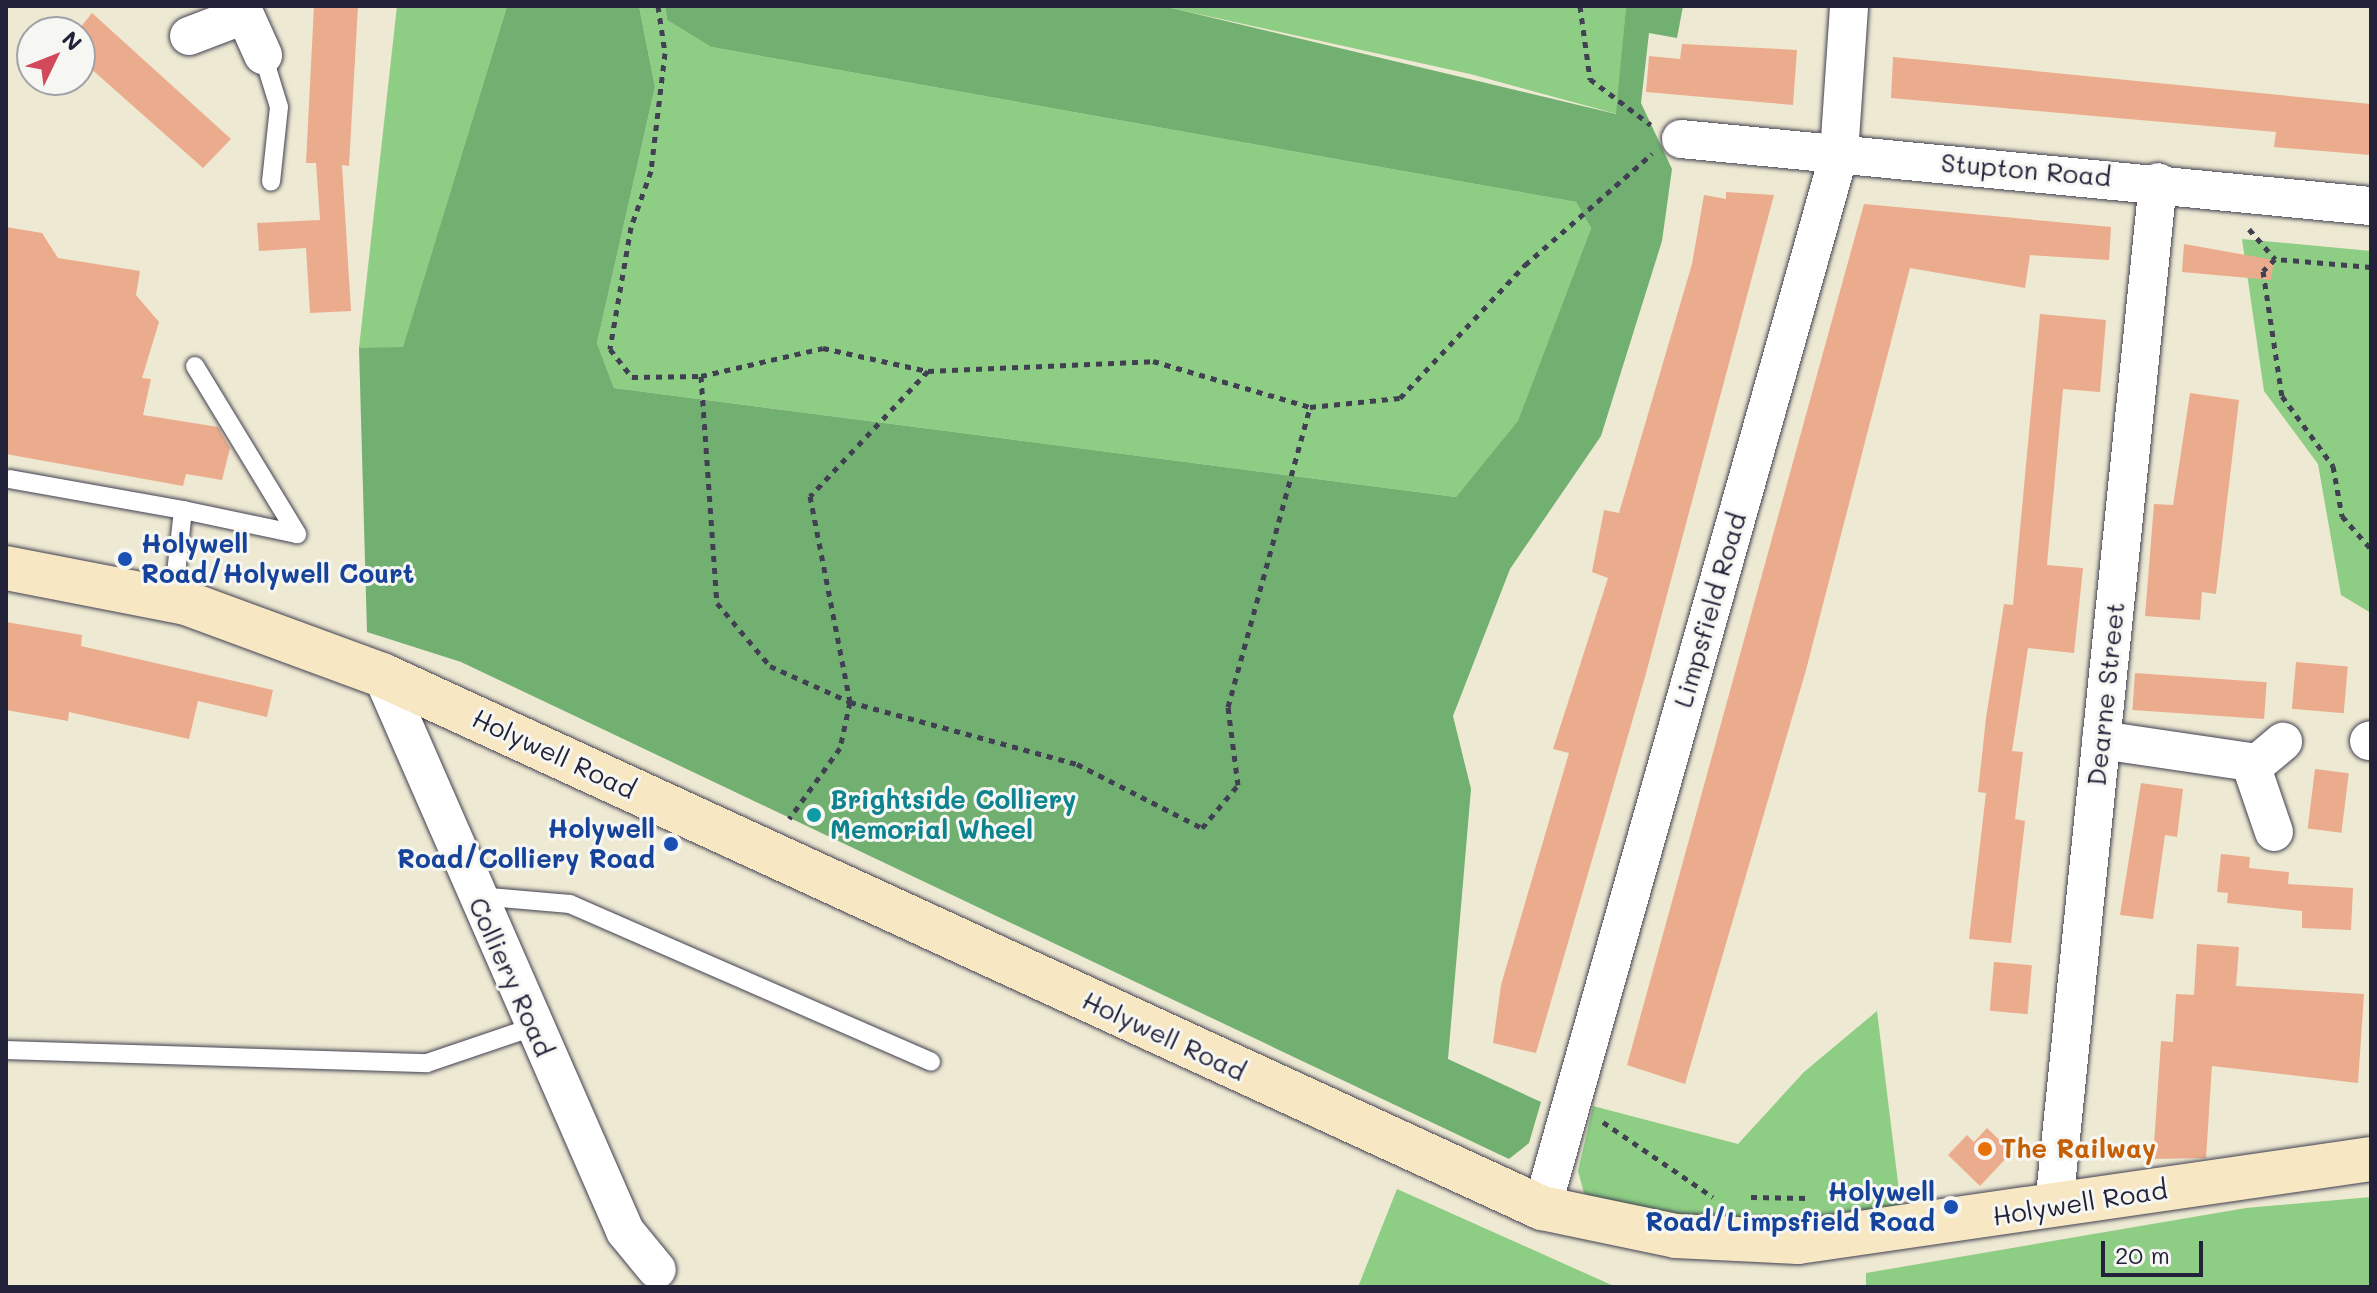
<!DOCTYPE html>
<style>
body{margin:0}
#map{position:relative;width:2377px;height:1293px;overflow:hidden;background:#eee9d2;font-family:Mali,sans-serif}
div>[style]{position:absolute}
.green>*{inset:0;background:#8ecd84}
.forest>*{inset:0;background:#72b072}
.building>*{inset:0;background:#ebac8d;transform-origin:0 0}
.path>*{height:5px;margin-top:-2.5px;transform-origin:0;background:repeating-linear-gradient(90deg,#414052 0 6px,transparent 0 12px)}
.roads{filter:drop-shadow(0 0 2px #414052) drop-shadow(0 0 2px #414052)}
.lane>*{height:18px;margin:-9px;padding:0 9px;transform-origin:9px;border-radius:9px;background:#fff}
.street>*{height:38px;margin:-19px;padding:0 19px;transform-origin:19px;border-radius:19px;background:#fff}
.secondary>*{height:44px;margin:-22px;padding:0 22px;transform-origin:22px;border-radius:22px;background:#f7e8c3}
.dots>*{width:22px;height:22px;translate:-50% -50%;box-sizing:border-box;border:4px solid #f6f6f2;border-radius:50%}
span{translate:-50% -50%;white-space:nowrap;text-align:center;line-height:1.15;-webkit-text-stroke:6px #f6f6f2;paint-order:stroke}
.street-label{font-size:26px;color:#22223b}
.transit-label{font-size:26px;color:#164399;font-weight:700}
.left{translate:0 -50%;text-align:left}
.right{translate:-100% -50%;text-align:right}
.culture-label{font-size:26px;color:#0d838f;font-weight:700}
.food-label{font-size:26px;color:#c56008;font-weight:700}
.frame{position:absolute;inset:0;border:8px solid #22223b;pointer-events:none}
.north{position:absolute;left:16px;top:16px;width:80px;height:80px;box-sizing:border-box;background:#f6f6f2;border:2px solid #a1a1a9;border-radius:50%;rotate:47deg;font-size:22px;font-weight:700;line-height:32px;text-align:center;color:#22223b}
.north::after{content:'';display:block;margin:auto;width:28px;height:36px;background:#d1495b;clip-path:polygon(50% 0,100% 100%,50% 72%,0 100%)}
.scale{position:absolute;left:2101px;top:1241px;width:102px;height:36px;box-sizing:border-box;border:4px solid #22223b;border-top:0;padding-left:10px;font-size:24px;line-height:28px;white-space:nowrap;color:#22223b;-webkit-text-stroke:6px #f6f6f2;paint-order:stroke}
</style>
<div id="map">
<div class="green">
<div style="clip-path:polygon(397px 6px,507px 6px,403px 348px,359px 348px)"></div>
<div style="clip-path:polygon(639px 6px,665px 6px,667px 20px,711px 47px,1576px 202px,1591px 228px,1518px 422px,1456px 497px,614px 388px,597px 343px,655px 87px)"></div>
<div style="clip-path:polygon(1162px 6px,1626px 6px,1617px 114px,1470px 74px)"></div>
<div style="clip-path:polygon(2242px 239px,2371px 251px,2371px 613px,2341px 595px,2318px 464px,2264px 391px)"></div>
<div style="clip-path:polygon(1877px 1011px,1901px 1207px,1830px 1221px,1738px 1223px,1611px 1210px,1584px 1193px,1578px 1171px,1593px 1106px,1738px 1144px,1804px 1072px)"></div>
<div style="clip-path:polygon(1397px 1189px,1616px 1287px,1358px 1287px)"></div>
<div style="clip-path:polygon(2371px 1197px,2371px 1285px,1866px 1287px,1866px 1273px,2246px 1208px)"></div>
</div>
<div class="forest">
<div style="clip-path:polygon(507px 6px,639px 6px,655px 87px,597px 343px,614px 388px,1456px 497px,1518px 421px,1591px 228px,1576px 202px,711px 47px,667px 20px,665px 6px,1163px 6px,1616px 114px,1626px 6px,1683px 6px,1677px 38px,1649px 33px,1641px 103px,1672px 169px,1662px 241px,1601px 436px,1510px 569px,1453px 716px,1471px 789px,1448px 1059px,1541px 1102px,1529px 1143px,1509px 1159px,461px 662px,367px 632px,359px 348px,403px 347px)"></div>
</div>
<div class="building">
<div style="clip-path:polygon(314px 6px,358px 6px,349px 166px,342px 165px,351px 311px,310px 313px,306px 248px,259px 251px,257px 223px,320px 220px,316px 163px,306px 163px)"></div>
<div style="clip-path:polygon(92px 13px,231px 139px,203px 168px,80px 59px,80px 28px)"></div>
<div style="clip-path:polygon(1682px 44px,1797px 50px,1793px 105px,1646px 92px,1649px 56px,1680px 59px)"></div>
<div style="clip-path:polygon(1893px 57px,2371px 104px,2371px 155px,2274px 147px,2276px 132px,1891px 98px)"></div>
<div style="clip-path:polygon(1726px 192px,1774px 195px,1645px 677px,1536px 1053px,1493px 1043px,1501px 985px,1569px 753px,1553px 749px,1608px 578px,1592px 572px,1604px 510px,1619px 513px,1692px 264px,1704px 195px,1726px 199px)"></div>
<div style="clip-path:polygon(1864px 204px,2111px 227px,2109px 260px,2030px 255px,2025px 288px,1910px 268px,1806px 670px,1685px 1084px,1627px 1065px)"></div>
<div style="clip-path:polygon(6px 227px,42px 233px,58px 258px,140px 271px,136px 295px,159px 322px,142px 378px,151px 379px,143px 415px,218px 427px,230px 448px,222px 480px,186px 474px,183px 486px,6px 454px)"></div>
<div style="clip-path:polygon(2184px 244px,2274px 260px,2271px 280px,2182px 272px)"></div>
<div style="clip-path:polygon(2040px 314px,2106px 320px,2100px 392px,2063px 389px,2047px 565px,2083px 568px,2074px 653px,2028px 648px,2012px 751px,2023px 752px,2015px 819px,2025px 821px,2011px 943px,1969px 939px,1986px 793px,1978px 792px,1986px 718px,2004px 604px,2013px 605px)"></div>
<div style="clip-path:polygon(2190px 393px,2239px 400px,2216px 594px,2202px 592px,2200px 620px,2145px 616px,2154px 504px,2173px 505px)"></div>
<div style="clip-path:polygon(6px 622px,82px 635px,81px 646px,273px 690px,267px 717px,198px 701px,189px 739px,69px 712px,68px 721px,6px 710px)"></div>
<div style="left:2296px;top:662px;width:52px;height:47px;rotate:5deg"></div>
<div style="left:2135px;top:673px;width:132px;height:37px;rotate:4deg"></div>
<div style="left:2315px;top:769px;width:34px;height:60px;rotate:7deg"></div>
<div style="clip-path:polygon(2141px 783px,2183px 789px,2177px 837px,2165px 835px,2153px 919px,2120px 915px)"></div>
<div style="clip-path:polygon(2221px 854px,2250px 857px,2249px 868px,2289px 872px,2288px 884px,2353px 888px,2351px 930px,2302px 928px,2302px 911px,2227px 903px,2228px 893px,2217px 892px)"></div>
<div style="clip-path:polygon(2197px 944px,2239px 947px,2236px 986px,2364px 994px,2358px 1083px,2212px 1066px,2206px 1158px,2153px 1159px,2161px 1041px,2173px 1042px,2176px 994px,2194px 995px)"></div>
<div style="left:1994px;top:962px;width:38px;height:49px;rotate:5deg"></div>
<div style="clip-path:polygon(1987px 1128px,2012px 1152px,1980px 1186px,1948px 1155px,1967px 1135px,1974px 1142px)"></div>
</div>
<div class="path">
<div style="left:658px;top:6px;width:48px;rotate:81.5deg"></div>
<div style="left:665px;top:53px;width:119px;rotate:96.8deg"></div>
<div style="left:651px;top:171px;width:59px;rotate:109.7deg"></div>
<div style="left:631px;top:227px;width:124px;rotate:99.8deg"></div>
<div style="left:610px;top:349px;width:36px;rotate:52deg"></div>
<div style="left:632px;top:377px;width:69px;rotate:-0.8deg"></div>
<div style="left:701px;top:376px;width:228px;rotate:86deg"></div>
<div style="left:717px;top:603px;width:82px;rotate:49.9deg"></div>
<div style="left:770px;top:666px;width:88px;rotate:24.2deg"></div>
<div style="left:850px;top:702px;width:47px;rotate:102.3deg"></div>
<div style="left:840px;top:748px;width:87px;rotate:125.7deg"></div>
<div style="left:1580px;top:6px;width:74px;rotate:82.2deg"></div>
<div style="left:1590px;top:79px;width:76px;rotate:37deg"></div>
<div style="left:2249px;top:229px;width:40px;rotate:49deg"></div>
<div style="left:2371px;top:267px;width:96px;rotate:-175.2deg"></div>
<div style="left:2275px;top:259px;width:17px;rotate:135deg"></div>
<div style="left:2263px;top:271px;width:126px;rotate:81.4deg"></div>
<div style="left:2282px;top:396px;width:87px;rotate:53.9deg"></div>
<div style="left:2333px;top:466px;width:51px;rotate:79.8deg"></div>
<div style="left:2342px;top:516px;width:44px;rotate:48.7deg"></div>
<div style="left:928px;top:371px;width:172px;rotate:133.3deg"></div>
<div style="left:810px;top:496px;width:210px;rotate:79deg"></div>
<div style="left:850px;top:702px;width:235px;rotate:15.3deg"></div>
<div style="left:1077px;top:764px;width:140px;rotate:27.1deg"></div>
<div style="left:1202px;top:828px;width:56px;rotate:-50.1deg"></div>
<div style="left:1238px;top:785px;width:79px;rotate:-97.3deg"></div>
<div style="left:1228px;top:707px;width:311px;rotate:-74.7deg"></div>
<div style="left:701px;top:376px;width:125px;rotate:-12.9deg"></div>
<div style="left:823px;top:348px;width:107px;rotate:12.4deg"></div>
<div style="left:928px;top:371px;width:225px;rotate:-2.5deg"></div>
<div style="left:1153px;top:361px;width:164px;rotate:16.3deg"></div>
<div style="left:1310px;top:407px;width:90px;rotate:-5.7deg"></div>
<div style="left:1400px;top:398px;width:183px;rotate:-46.8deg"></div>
<div style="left:1525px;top:265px;width:169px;rotate:-41.2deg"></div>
<div style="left:1603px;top:1122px;width:133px;rotate:34.3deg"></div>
<div style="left:1751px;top:1197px;width:58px;rotate:1deg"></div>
</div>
<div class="roads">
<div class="lane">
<div style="left:263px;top:55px;width:54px;rotate:72.9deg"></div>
<div style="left:279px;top:107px;width:75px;rotate:96.1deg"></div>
<div style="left:195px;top:366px;width:197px;rotate:58.7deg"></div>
<div style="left:9px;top:479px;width:177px;rotate:10.1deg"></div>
<div style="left:183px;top:510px;width:91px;rotate:96.3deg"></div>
<div style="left:183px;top:510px;width:116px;rotate:11.9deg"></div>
<div style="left:478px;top:896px;width:92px;rotate:5deg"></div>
<div style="left:570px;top:904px;width:394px;rotate:23.6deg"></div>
<div style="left:6px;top:1050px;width:421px;rotate:1.8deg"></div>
<div style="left:427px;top:1063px;width:112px;rotate:-18.8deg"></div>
</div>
<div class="street">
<div style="left:241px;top:6px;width:54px;rotate:65.8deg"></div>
<div style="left:189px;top:36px;width:59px;rotate:-20.9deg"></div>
<div style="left:1681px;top:139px;width:693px;rotate:5.55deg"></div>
<div style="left:382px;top:675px;width:607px;rotate:66.39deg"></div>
<div style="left:625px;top:1231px;width:50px;rotate:50.6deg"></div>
<div style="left:2101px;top:740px;width:151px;rotate:8.4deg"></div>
<div style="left:2250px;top:762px;width:74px;rotate:71.1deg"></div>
<div style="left:2369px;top:741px;width:2px;rotate:-27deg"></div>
<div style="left:2254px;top:766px;width:38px;rotate:-40deg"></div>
<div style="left:2054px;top:1206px;width:1029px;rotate:-84.2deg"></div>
<div style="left:1542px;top:1208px;width:1095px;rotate:-74.26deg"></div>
<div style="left:1839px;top:154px;width:148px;rotate:-86.1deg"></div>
</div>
<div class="secondary">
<div style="left:6px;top:568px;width:183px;rotate:11deg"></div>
<div style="left:186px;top:603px;width:209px;rotate:20.2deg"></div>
<div style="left:382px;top:675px;width:1277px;rotate:24.68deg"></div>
<div style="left:1542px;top:1208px;width:137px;rotate:11.8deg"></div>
<div style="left:1676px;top:1236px;width:122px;rotate:2.8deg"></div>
<div style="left:1798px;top:1242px;width:579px;rotate:-8.24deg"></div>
</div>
</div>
<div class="dots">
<div style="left:125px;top:559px;background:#1a4fb4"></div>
<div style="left:814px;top:815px;background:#0f9aa8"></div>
<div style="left:671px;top:844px;background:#1a4fb4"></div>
<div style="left:1985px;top:1149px;background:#e8710a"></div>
<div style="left:1951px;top:1207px;background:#1a4fb4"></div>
</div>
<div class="street-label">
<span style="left:2026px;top:170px;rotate:5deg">Stupton Road</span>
<span style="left:1710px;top:610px;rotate:-74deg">Limpsfield Road</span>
<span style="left:2106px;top:694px;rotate:-84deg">Dearne Street</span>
<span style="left:554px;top:754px;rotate:25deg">Holywell Road</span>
<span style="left:511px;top:977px;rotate:66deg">Colliery Road</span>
<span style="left:1164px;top:1036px;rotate:25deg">Holywell Road</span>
<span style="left:2080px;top:1203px;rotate:-9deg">Holywell Road</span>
</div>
<div class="transit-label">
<span class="left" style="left:141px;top:559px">Holywell<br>Road/Holywell Court</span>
<span class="right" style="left:655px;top:844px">Holywell<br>Road/Colliery Road</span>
<span class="right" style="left:1935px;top:1207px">Holywell<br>Road/Limpsfield Road</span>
</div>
<div class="culture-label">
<span class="left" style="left:830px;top:815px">Brightside Colliery<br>Memorial Wheel</span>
</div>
<div class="food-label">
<span class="left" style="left:2001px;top:1149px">The Railway</span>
</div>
<div class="frame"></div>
<div class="north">N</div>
<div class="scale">20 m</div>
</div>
